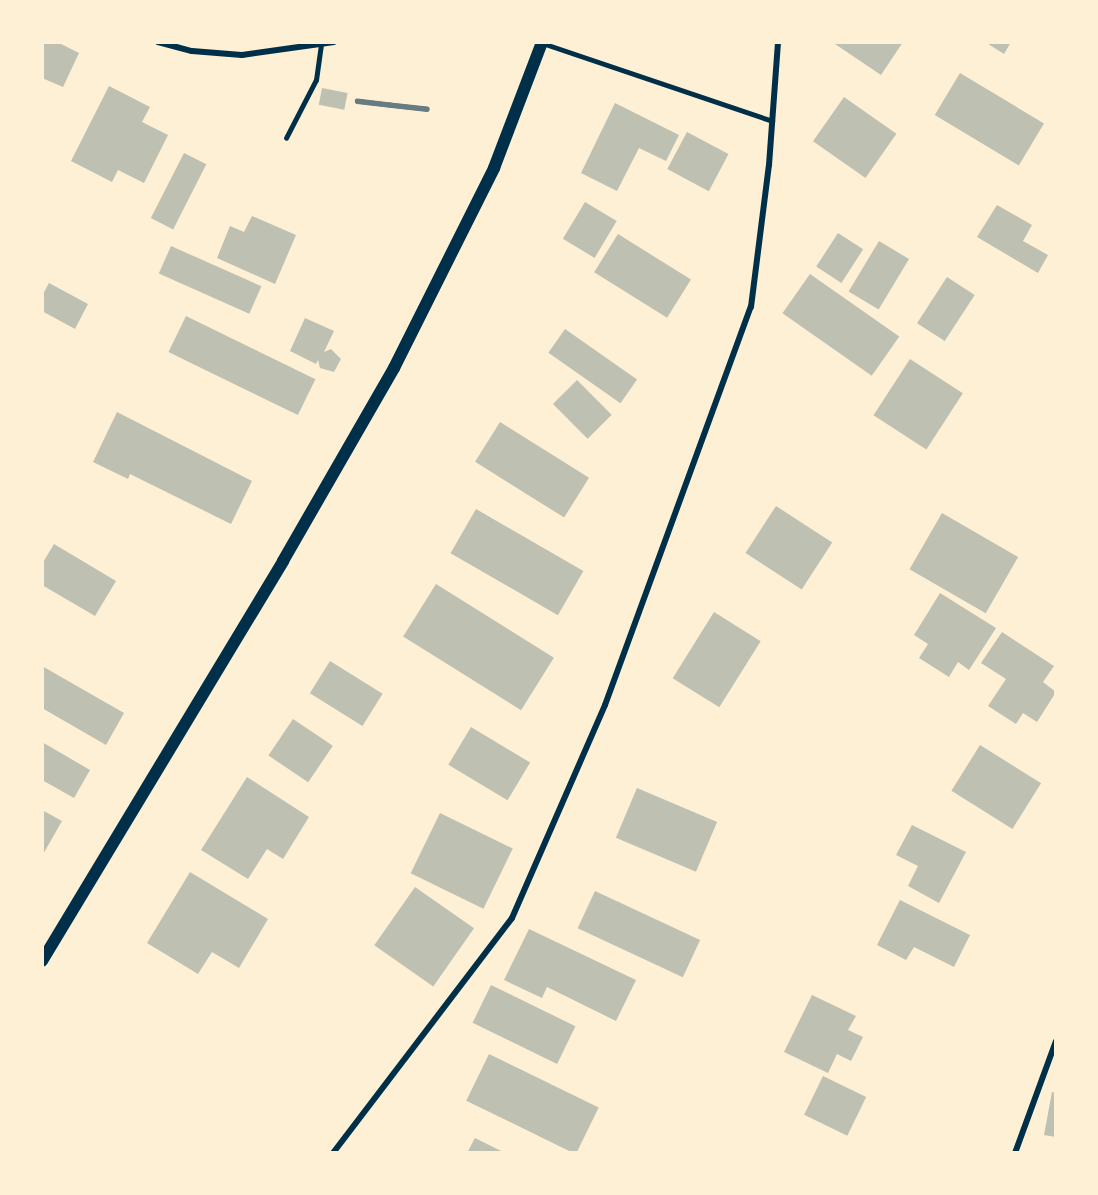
<!DOCTYPE html>
<style>
body{margin:0}
#map{position:relative;width:1098px;height:1195px;overflow:hidden;background:#fdf0d5;font-family:Montserrat,sans-serif}
div>[style]{position:absolute}
.building>*{inset:0;background:#bec0b2;transform-origin:0 0}
.service>*{height:4.5px;margin:-2.25px;padding:0 2.25px;transform-origin:2.25px;border-radius:2.25px;background:#003049}
.pedestrian>*{height:5px;margin:-2.5px;padding:0 2.5px;transform-origin:2.5px;border-radius:2.5px;background:#003049}
.minor>*{height:6px;margin:-3px;padding:0 3px;transform-origin:3px;border-radius:3px;background:#003049}
.secondary>*{height:12px;margin:-6px;padding:0 6px;transform-origin:6px;border-radius:6px;background:#003049}
.rail>*{height:4.5px;margin:-2.25px;padding:0 2.25px;transform-origin:2.25px;border-radius:2.25px;background:#657d81}
span{translate:-50% -50%;white-space:nowrap;text-align:center;line-height:1.15;-webkit-text-stroke:6px #fdf0d5;paint-order:stroke}
.frame{position:absolute;inset:0;border:44px solid #fdf0d5;pointer-events:none}
</style>
<div id="map">
<div class="building">
<div style="clip-path:polygon(42px 42px,57px 42px,79px 53px,63px 87px,42px 78px)"></div>
<div style="clip-path:polygon(832px 42px,903px 42px,881px 75px)"></div>
<div style="clip-path:polygon(985px 42px,1011px 42px,1004px 54px)"></div>
<div style="left:960px;top:73px;width:98px;height:49px;rotate:31deg"></div>
<div style="clip-path:polygon(109px 86px,150px 107px,142px 122px,168px 135px,144px 183px,118px 170px,112px 182px,71px 161px)"></div>
<div style="left:322px;top:88px;width:26px;height:17px;rotate:11deg"></div>
<div style="left:844px;top:97px;width:64px;height:54px;rotate:35deg"></div>
<div style="clip-path:polygon(615px 103px,679px 135px,666px 161px,639px 148px,617px 191px,581px 173px)"></div>
<div style="left:687px;top:132px;width:47px;height:42px;rotate:28deg"></div>
<div style="left:184px;top:153px;width:25px;height:73px;rotate:27deg"></div>
<div style="left:585px;top:202px;width:37px;height:43px;rotate:31deg"></div>
<div style="clip-path:polygon(997px 205px,1032px 225px,1023px 241px,1048px 255px,1038px 273px,977px 237px)"></div>
<div style="clip-path:polygon(252px 216px,296px 235px,275px 284px,217px 258px,230px 226px,244px 232px)"></div>
<div style="left:838px;top:233px;width:30px;height:40px;rotate:33deg"></div>
<div style="left:618px;top:234px;width:86px;height:45px;rotate:32deg"></div>
<div style="left:879px;top:241px;width:35px;height:59px;rotate:31deg"></div>
<div style="left:171px;top:246px;width:99px;height:30px;rotate:24deg"></div>
<div style="left:810px;top:274px;width:109px;height:48px;rotate:35deg"></div>
<div style="left:947px;top:277px;width:33px;height:55px;rotate:33deg"></div>
<div style="clip-path:polygon(49px 283px,88px 304px,75px 329px,42px 311px,42px 296px)"></div>
<div style="left:186px;top:316px;width:144px;height:40px;rotate:26deg"></div>
<div style="clip-path:polygon(305px 318px,334px 331px,324px 352px,331px 349px,341px 359px,334px 372px,320px 368px,318px 360px,316px 364px,290px 351px)"></div>
<div style="left:565px;top:329px;width:88px;height:29px;rotate:35deg"></div>
<div style="left:910px;top:359px;width:63px;height:67px;rotate:33deg"></div>
<div style="left:577px;top:380px;width:49px;height:34px;rotate:45deg"></div>
<div style="clip-path:polygon(117px 412px,252px 481px,231px 524px,130px 474px,128px 479px,93px 462px)"></div>
<div style="left:500px;top:422px;width:105px;height:47px;rotate:32deg"></div>
<div style="left:776px;top:506px;width:67px;height:56px;rotate:33deg"></div>
<div style="left:476px;top:509px;width:124px;height:51px;rotate:30deg"></div>
<div style="left:942px;top:513px;width:88px;height:65px;rotate:30deg"></div>
<div style="clip-path:polygon(54px 544px,116px 581px,95px 616px,42px 585px,42px 564px)"></div>
<div style="left:436px;top:584px;width:139px;height:62px;rotate:32deg"></div>
<div style="clip-path:polygon(940px 593px,996px 628px,969px 670px,958px 662px,949px 677px,919px 658px,928px 644px,914px 635px)"></div>
<div style="left:714px;top:612px;width:55px;height:78px;rotate:32deg"></div>
<div style="clip-path:polygon(1002px 632px,1054px 666px,1043px 682px,1056px 692px,1037px 722px,1023px 713px,1016px 724px,988px 706px,1006px 679px,981px 663px)"></div>
<div style="left:330px;top:661px;width:62px;height:38px;rotate:32deg"></div>
<div style="clip-path:polygon(42px 666px,124px 713px,106px 745px,42px 708px)"></div>
<div style="left:293px;top:719px;width:48px;height:44px;rotate:34deg"></div>
<div style="left:471px;top:727px;width:69px;height:44px;rotate:31deg"></div>
<div style="clip-path:polygon(42px 742px,90px 770px,74px 798px,42px 780px)"></div>
<div style="left:980px;top:745px;width:72px;height:54px;rotate:32deg"></div>
<div style="clip-path:polygon(247px 777px,309px 817px,283px 859px,267px 849px,248px 879px,201px 850px)"></div>
<div style="left:637px;top:788px;width:87px;height:54px;rotate:23deg"></div>
<div style="clip-path:polygon(42px 810px,62px 821px,42px 856px)"></div>
<div style="left:440px;top:813px;width:81px;height:67px;rotate:26deg"></div>
<div style="clip-path:polygon(912px 825px,966px 852px,939px 903px,908px 886px,918px 866px,896px 855px)"></div>
<div style="clip-path:polygon(190px 872px,268px 919px,239px 968px,212px 952px,198px 974px,147px 943px)"></div>
<div style="left:415px;top:887px;width:72px;height:71px;rotate:35deg"></div>
<div style="left:595px;top:891px;width:116px;height:41px;rotate:25deg"></div>
<div style="clip-path:polygon(900px 900px,970px 935px,954px 967px,914px 947px,906px 960px,877px 945px)"></div>
<div style="clip-path:polygon(529px 929px,636px 980px,616px 1021px,547px 987px,542px 998px,504px 980px)"></div>
<div style="left:491px;top:985px;width:94px;height:42px;rotate:26deg"></div>
<div style="clip-path:polygon(812px 995px,856px 1016px,848px 1030px,863px 1037px,851px 1061px,837px 1054px,828px 1073px,784px 1052px)"></div>
<div style="left:489px;top:1054px;width:122px;height:52px;rotate:26deg"></div>
<div style="left:823px;top:1076px;width:48px;height:43px;rotate:26deg"></div>
<div style="clip-path:polygon(1052px 1092px,1056px 1093px,1056px 1137px,1044px 1135px)"></div>
<div style="clip-path:polygon(475px 1138px,505px 1153px,467px 1153px)"></div>
</div>
<div class="service">
<div style="left:286px;top:138px;width:65px;rotate:-62.7deg"></div>
<div style="left:316px;top:80px;width:35px;rotate:-82deg"></div>
</div>
<div class="pedestrian">
<div style="left:542px;top:43px;width:243px;rotate:18.7deg"></div>
</div>
<div class="minor">
<div style="left:158px;top:42px;width:35px;rotate:15deg"></div>
<div style="left:192px;top:51px;width:50px;rotate:4.6deg"></div>
<div style="left:242px;top:55px;width:93px;rotate:-8deg"></div>
<div style="left:333px;top:1153px;width:295px;rotate:-52.7deg"></div>
<div style="left:512px;top:918px;width:232px;rotate:-66.4deg"></div>
<div style="left:605px;top:705px;width:424px;rotate:-69.9deg"></div>
<div style="left:751px;top:307px;width:143px;rotate:-82.8deg"></div>
<div style="left:769px;top:165px;width:123px;rotate:-85.8deg"></div>
<div style="left:1015px;top:1153px;width:119px;rotate:-69.9deg"></div>
</div>
<div class="secondary">
<div style="left:42px;top:961px;width:467px;rotate:-58.9deg"></div>
<div style="left:283px;top:561px;width:223px;rotate:-60.1deg"></div>
<div style="left:394px;top:368px;width:224px;rotate:-63.4deg"></div>
<div style="left:494px;top:168px;width:135px;rotate:-69.1deg"></div>
</div>
<div class="rail">
<div style="left:357px;top:101px;width:70px;rotate:6.5deg"></div>
<div style="left:427px;top:109px;width:37px;rotate:-174deg"></div>
<div style="left:390px;top:105px;width:33px;rotate:-173deg"></div>
</div>
<div class="frame"></div>
</div>
